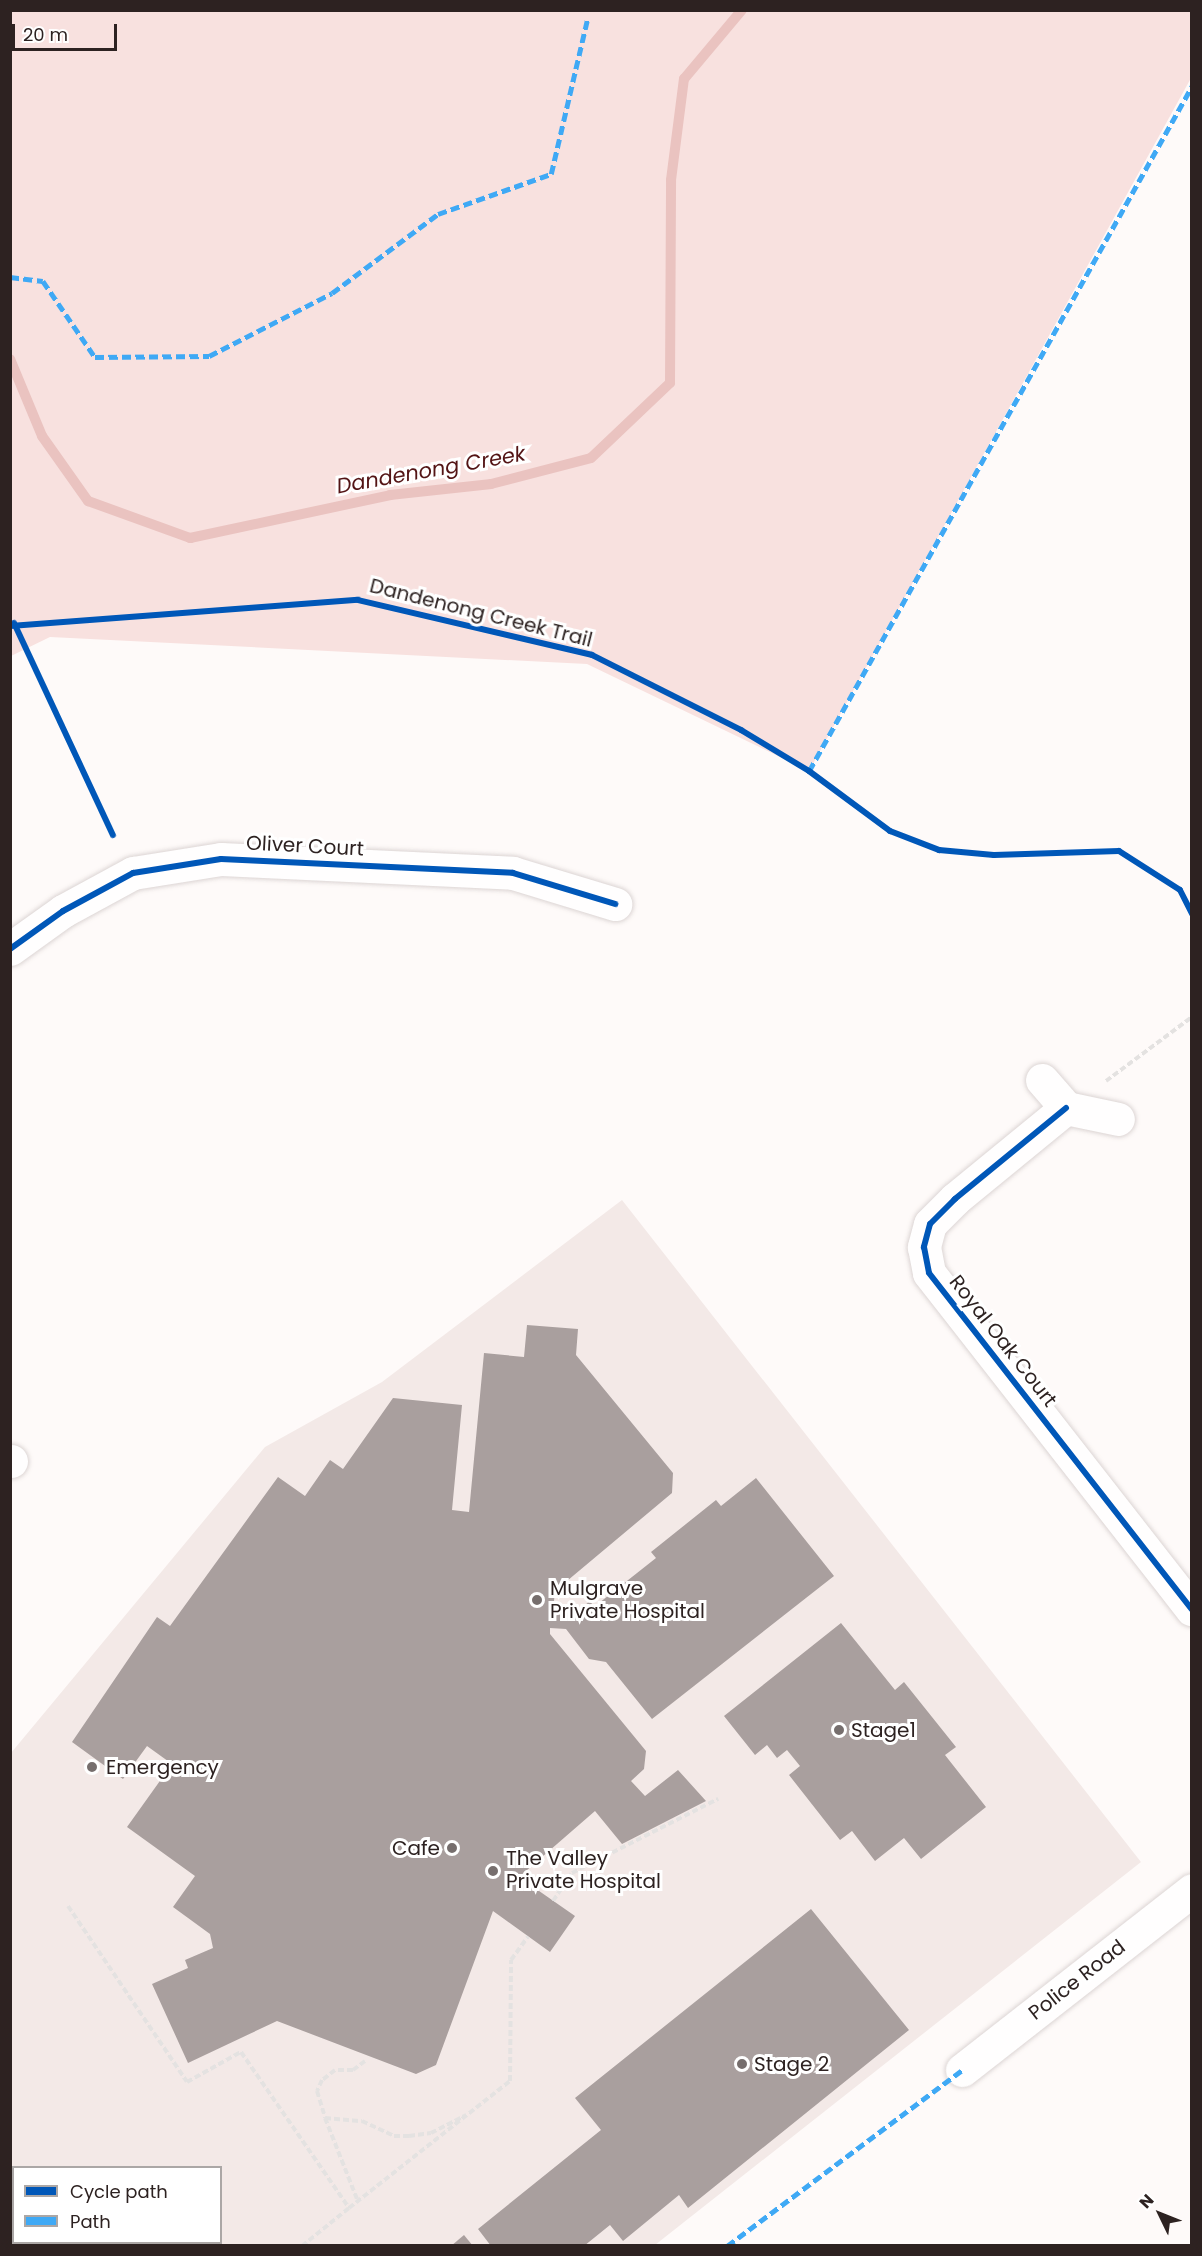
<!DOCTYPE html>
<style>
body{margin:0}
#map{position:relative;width:1202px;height:2256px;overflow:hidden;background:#fefaf9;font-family:Poppins,sans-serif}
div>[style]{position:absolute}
.built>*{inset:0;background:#f3e9e7}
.green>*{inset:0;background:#f8e1df}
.stream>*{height:10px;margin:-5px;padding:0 5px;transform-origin:5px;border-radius:5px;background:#eac3c0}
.building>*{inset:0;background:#a99f9e}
.path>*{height:4px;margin-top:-2px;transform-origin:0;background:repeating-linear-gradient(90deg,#e4e2e1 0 6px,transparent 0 9px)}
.roads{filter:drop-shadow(0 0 2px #dcd5d4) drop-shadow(0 0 2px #dcd5d4)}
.minor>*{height:33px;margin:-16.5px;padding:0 16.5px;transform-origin:16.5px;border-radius:16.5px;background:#fffefe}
.quiet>*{height:4.5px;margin-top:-2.25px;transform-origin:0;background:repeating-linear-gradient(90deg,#3fa9f5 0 9px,transparent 0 13.5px)}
.cycleway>*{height:6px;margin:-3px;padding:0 3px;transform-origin:3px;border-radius:3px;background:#0057b8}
.dots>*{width:16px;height:16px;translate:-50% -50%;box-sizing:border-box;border:3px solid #fff;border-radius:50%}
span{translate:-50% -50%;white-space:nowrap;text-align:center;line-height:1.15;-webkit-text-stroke:6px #fff;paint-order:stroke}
.street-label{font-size:20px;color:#2d2221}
.poi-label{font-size:20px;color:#2d2221}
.left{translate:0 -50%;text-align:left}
.right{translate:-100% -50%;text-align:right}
.water-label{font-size:21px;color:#531415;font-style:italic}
.frame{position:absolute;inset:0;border:12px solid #2d2221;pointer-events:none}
.legend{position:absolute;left:12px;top:2166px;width:210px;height:78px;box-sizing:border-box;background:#fff;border:2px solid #aba7a6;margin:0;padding:8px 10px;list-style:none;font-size:18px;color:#2d2221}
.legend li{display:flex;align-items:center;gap:12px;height:30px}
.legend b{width:30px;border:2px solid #aba7a6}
.north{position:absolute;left:1130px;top:2184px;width:60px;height:60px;-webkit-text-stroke:4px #fff;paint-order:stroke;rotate:313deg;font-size:16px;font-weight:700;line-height:24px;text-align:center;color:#2d2221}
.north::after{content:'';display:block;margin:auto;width:21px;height:27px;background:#2d2221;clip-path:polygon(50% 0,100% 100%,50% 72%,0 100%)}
.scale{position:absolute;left:12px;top:24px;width:105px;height:27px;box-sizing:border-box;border:3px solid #2d2221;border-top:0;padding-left:8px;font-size:18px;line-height:21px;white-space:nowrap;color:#2d2221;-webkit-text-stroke:4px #fff;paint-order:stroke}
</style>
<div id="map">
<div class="built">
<div style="clip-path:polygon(evenodd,622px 1200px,1141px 1862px,655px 2245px,11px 2246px,11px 1753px,265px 1447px,382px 1382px,622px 1200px,14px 2168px,220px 2168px,220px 2242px,14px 2242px,14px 2168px)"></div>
</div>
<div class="green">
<div style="clip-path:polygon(11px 10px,1191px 11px,1191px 78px,809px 771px,587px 664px,50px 637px,11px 656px)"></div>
</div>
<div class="stream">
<div style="left:10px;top:359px;width:83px;rotate:67.4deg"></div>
<div style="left:42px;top:436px;width:80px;rotate:54.7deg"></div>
<div style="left:88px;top:501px;width:109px;rotate:19.9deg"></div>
<div style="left:190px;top:538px;width:205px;rotate:-12.1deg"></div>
<div style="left:390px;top:495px;width:102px;rotate:-6.2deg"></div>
<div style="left:491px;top:484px;width:103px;rotate:-14.6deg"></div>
<div style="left:591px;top:458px;width:109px;rotate:-43.5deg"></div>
<div style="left:670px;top:383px;width:203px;rotate:-89.7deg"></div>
<div style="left:671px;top:180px;width:102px;rotate:-82.7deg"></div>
<div style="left:684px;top:79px;width:90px;rotate:-50deg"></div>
</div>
<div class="building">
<div style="clip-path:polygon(527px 1325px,578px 1329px,576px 1355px,673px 1473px,672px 1493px,555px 1591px,553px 1611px,574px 1614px,590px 1601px,594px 1607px,656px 1558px,651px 1552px,716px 1500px,721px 1506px,756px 1478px,834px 1576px,652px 1719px,606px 1662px,589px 1659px,566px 1629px,550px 1628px,550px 1634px,646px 1751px,644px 1769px,631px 1781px,645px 1796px,678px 1770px,706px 1801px,622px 1844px,595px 1811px,519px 1877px,575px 1916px,550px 1952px,493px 1911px,436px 2065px,416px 2074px,277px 2021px,188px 2063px,152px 1984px,188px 1968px,185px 1960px,213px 1948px,210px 1934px,173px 1907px,195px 1876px,127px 1827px,172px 1764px,147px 1746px,123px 1779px,72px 1742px,157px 1617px,170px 1626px,278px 1477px,305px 1496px,330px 1460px,343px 1469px,393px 1398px,462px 1405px,452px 1510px,469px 1512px,484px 1353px,524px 1357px)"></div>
<div style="clip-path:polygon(841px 1623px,895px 1690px,904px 1682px,956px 1747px,945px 1755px,986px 1807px,921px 1859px,904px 1838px,875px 1861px,852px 1831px,840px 1840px,789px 1775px,800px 1766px,787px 1750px,777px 1758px,767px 1745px,755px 1755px,724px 1716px)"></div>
<div style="clip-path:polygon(811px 1909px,909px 2030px,688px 2208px,679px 2195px,623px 2241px,610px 2225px,584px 2246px,491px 2246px,478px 2229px,601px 2130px,575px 2098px)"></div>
<div style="clip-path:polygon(464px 2235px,473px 2246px,451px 2246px)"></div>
</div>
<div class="path">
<div style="left:1106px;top:1081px;width:107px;rotate:-36.7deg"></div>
<div style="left:553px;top:1901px;width:34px;rotate:-56deg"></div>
<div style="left:572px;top:1873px;width:164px;rotate:-26.9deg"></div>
<div style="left:68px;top:1906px;width:212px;rotate:55.9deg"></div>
<div style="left:187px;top:2082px;width:62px;rotate:-29.1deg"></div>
<div style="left:241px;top:2052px;width:190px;rotate:55.3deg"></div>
<div style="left:349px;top:2208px;width:205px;rotate:-38.3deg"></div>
<div style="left:510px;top:2081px;width:121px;rotate:-89.5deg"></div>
<div style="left:511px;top:1960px;width:29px;rotate:-54deg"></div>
<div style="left:365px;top:2061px;width:15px;rotate:143deg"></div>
<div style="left:353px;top:2070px;width:18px;rotate:180deg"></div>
<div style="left:335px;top:2070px;width:16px;rotate:142deg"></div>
<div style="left:322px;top:2080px;width:12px;rotate:114deg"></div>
<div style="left:317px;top:2091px;width:28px;rotate:73deg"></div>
<div style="left:325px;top:2118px;width:37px;rotate:5deg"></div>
<div style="left:362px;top:2121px;width:35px;rotate:25deg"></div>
<div style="left:394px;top:2136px;width:15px"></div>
<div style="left:409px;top:2136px;width:22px;rotate:-8deg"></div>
<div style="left:431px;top:2133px;width:39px;rotate:-27deg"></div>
<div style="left:325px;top:2118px;width:87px;rotate:68.4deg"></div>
<div style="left:302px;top:2246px;width:60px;rotate:-39deg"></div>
</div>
<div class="roads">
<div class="minor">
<div style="left:10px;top:949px;width:65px;rotate:-35.6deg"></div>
<div style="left:63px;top:911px;width:80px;rotate:-28.5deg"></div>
<div style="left:133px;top:873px;width:89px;rotate:-9deg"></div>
<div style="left:221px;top:859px;width:292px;rotate:2.7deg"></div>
<div style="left:513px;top:873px;width:107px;rotate:16.9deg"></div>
<div style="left:1042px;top:1080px;width:37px;rotate:49deg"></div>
<div style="left:1066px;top:1108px;width:53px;rotate:11.9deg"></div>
<div style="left:1066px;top:1108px;width:144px;rotate:140.7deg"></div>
<div style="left:955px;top:1199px;width:35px;rotate:135deg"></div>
<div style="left:930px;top:1224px;width:24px;rotate:105deg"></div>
<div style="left:924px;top:1247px;width:26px;rotate:79deg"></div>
<div style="left:929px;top:1273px;width:427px;rotate:52deg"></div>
<div style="left:10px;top:1461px;width:1px"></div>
<div style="left:962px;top:2070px;width:292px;rotate:-38deg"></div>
</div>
</div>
<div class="quiet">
<div style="left:10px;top:277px;width:33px;rotate:7deg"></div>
<div style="left:43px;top:281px;width:92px;rotate:55.6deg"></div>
<div style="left:95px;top:357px;width:114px;rotate:-0.5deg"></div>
<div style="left:209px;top:356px;width:138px;rotate:-27.1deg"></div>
<div style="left:332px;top:293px;width:132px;rotate:-36.7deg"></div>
<div style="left:438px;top:214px;width:120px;rotate:-19.5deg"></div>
<div style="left:551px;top:174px;width:158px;rotate:-76.8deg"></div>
<div style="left:809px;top:771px;width:785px;rotate:-60.79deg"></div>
<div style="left:727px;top:2246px;width:294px;rotate:-36.8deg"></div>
</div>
<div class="cycleway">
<div style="left:14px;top:623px;width:234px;rotate:65deg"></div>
<div style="left:10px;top:626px;width:349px;rotate:-4.3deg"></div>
<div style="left:358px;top:600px;width:240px;rotate:13.2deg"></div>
<div style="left:592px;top:655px;width:167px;rotate:26.7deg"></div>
<div style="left:741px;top:730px;width:79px;rotate:31.1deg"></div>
<div style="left:809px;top:771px;width:101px;rotate:36.5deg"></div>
<div style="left:890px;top:831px;width:53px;rotate:21.2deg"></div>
<div style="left:939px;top:850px;width:55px;rotate:5.2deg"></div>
<div style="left:994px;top:855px;width:125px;rotate:-1.8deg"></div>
<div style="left:1119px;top:851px;width:72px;rotate:32.6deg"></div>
<div style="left:1180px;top:890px;width:27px;rotate:63deg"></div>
<div style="left:10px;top:949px;width:65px;rotate:-35.6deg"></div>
<div style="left:63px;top:911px;width:80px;rotate:-28.5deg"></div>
<div style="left:133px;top:873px;width:89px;rotate:-9deg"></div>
<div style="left:221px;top:859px;width:292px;rotate:2.7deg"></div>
<div style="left:513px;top:873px;width:107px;rotate:16.9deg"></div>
<div style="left:1066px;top:1108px;width:144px;rotate:140.7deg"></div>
<div style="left:955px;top:1199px;width:35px;rotate:135deg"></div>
<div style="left:930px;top:1224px;width:24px;rotate:105deg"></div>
<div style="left:924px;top:1247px;width:26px;rotate:79deg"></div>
<div style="left:929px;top:1273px;width:427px;rotate:52deg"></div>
</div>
<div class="dots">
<div style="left:537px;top:1600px;background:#766e6d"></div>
<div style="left:839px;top:1730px;background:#766e6d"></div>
<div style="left:92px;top:1767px;background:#766e6d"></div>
<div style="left:452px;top:1848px;background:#766e6d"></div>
<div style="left:493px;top:1871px;background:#766e6d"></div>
<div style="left:742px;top:2064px;background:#766e6d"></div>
</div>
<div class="street-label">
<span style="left:481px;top:613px;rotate:14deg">Dandenong Creek Trail</span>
<span style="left:305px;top:846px;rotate:3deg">Oliver Court</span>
<span style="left:1003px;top:1341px;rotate:52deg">Royal Oak Court</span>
<span style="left:1077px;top:1980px;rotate:-38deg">Police Road</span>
</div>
<div class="poi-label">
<span class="left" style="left:550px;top:1600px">Mulgrave<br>Private Hospital</span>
<span class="left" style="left:851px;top:1730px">Stage1</span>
<span class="left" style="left:106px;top:1767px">Emergency</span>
<span class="right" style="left:440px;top:1848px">Cafe</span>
<span class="left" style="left:506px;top:1870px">The Valley<br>Private Hospital</span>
<span class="left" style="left:754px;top:2064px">Stage 2</span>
</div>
<div class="water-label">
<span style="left:431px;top:470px;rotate:-10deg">Dandenong Creek</span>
</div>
<div class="frame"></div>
<ul class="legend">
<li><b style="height:8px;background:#0057b8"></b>Cycle path</li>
<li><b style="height:8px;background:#3fa9f5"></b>Path</li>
</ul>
<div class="north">N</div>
<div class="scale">20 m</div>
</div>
